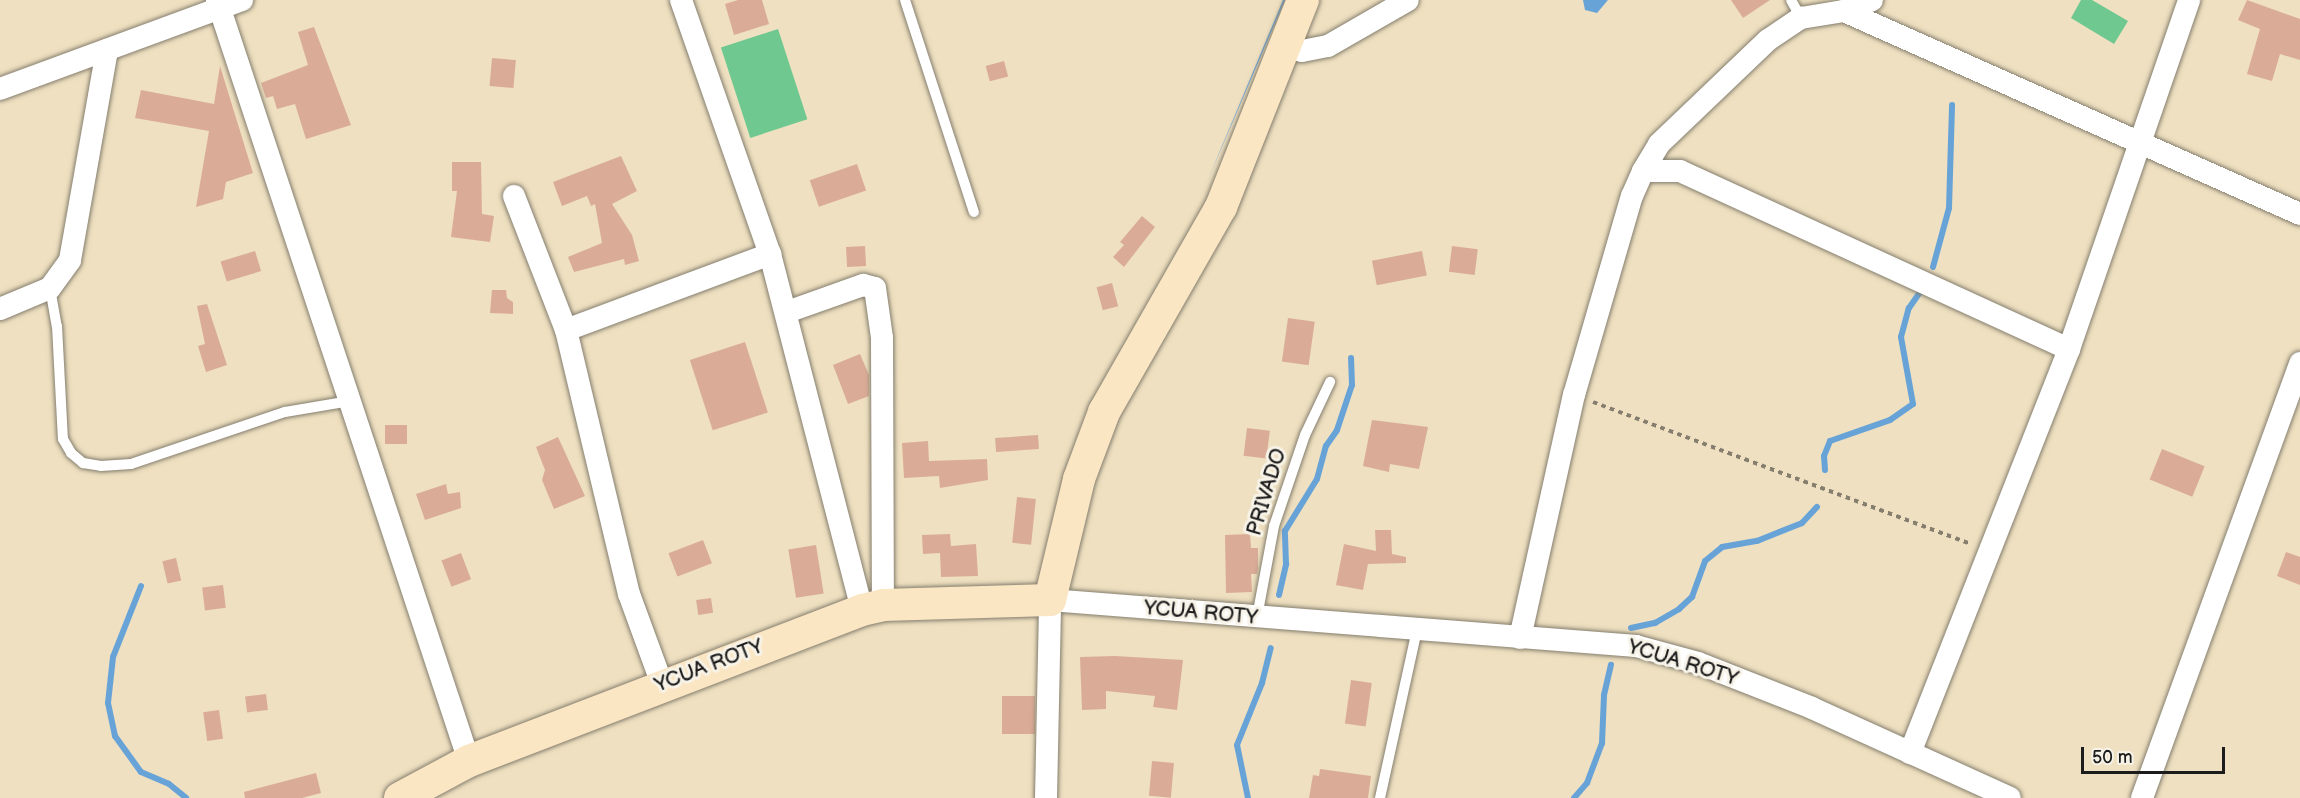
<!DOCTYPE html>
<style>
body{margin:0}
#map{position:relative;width:2300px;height:798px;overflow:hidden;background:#eee0c0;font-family:"Balsamiq Sans",sans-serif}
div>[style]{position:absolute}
.green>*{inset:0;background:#6ec88f;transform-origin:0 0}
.water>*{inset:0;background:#68a3d8}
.stream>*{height:6px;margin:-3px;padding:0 3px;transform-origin:3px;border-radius:3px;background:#68a3d8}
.building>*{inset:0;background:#daac97;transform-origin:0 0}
.path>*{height:4px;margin-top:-2px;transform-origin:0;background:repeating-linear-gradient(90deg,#857e6e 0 4.5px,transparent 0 9px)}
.roads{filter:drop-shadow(0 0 2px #857e6e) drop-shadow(0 0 2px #857e6e)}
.lane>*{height:10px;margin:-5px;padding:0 5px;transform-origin:5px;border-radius:5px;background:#fff}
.street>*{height:22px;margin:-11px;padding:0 11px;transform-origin:11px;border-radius:11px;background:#fff}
.secondary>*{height:32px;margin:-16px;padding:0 16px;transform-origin:16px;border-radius:16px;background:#fbe6c4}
span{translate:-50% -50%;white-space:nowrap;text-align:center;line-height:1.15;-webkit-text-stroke:6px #f7f3e8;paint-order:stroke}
.street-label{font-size:21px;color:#1c1c1c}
.scale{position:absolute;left:2081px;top:747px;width:144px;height:27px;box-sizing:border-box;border:3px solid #1c1c1c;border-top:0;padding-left:8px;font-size:18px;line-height:21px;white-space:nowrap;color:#1c1c1c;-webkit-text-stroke:4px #f7f3e8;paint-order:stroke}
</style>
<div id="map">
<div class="green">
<div style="clip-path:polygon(2081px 0,2092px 0,2128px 21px,2114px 44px,2071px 18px)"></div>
<div style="left:778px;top:29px;width:95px;height:60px;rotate:72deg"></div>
</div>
<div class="water">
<div style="clip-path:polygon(1283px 0,1285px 0,1207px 182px)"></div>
<div style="clip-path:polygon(1583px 0,1608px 0,1597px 13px,1585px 10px)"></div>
</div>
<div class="stream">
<div style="left:1933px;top:267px;width:61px;rotate:-74.8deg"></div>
<div style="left:1949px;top:208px;width:103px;rotate:-88.3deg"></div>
<div style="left:1825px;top:470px;width:14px;rotate:-94deg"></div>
<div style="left:1824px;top:456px;width:16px;rotate:-68deg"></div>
<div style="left:1830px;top:441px;width:64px;rotate:-19.3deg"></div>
<div style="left:1890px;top:420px;width:28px;rotate:-35deg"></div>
<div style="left:1913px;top:404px;width:68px;rotate:-100.2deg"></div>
<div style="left:1901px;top:337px;width:30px;rotate:-75deg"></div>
<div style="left:1909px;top:308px;width:24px;rotate:-55deg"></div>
<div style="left:141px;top:586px;width:76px;rotate:111.5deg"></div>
<div style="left:113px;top:657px;width:46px;rotate:96.2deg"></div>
<div style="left:108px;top:703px;width:34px;rotate:78deg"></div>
<div style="left:115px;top:736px;width:44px;rotate:54.2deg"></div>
<div style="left:141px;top:772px;width:30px;rotate:23deg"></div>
<div style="left:169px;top:784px;width:22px;rotate:39deg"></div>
<div style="left:1279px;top:595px;width:32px;rotate:-77deg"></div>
<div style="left:1286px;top:564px;width:33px;rotate:-92deg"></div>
<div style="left:1285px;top:531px;width:61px;rotate:-58.4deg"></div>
<div style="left:1317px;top:479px;width:34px;rotate:-75deg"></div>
<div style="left:1326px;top:446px;width:19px;rotate:-55deg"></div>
<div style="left:1337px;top:430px;width:47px;rotate:-71.6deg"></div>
<div style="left:1352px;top:385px;width:27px;rotate:-92deg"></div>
<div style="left:1631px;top:628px;width:25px;rotate:-12deg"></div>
<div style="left:1655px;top:623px;width:28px;rotate:-30deg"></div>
<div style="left:1679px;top:609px;width:18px;rotate:-43deg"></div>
<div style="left:1692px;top:597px;width:38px;rotate:-70deg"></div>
<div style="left:1705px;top:561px;width:22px;rotate:-39deg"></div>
<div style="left:1722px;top:547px;width:36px;rotate:-10deg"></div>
<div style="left:1757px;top:541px;width:48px;rotate:-21.8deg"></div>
<div style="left:1802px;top:523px;width:22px;rotate:-47deg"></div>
<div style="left:1248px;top:798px;width:54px;rotate:-101.7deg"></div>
<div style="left:1237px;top:745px;width:67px;rotate:-68deg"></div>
<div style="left:1262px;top:683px;width:36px;rotate:-76deg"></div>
<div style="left:1574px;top:798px;width:20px;rotate:-49deg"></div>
<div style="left:1587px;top:783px;width:43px;rotate:-69.4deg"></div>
<div style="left:1602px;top:743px;width:48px;rotate:-87.6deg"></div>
<div style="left:1604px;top:695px;width:31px;rotate:-77deg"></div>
</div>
<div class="building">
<div style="clip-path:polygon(738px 0,762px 0,769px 24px,734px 35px,725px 4px)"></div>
<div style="clip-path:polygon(1731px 0,1770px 0,1743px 18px)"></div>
<div style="clip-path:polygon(2247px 0,2300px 19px,2300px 60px,2280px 54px,2272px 81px,2247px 74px,2260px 29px,2238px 20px)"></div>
<div style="clip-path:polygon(314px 27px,351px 125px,306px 139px,295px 104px,277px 109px,273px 96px,266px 98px,261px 83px,308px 65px,298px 32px)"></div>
<div style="left:492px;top:58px;width:24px;height:28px;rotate:5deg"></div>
<div style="left:1004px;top:61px;width:16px;height:19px;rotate:75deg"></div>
<div style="clip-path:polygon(220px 66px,253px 173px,226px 182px,223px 199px,196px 207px,209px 131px,135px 118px,141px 90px,214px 104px)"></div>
<div style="clip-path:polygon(621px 156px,637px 191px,612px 204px,632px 235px,639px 261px,625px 265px,624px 259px,574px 272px,568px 257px,602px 243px,595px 204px,591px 206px,587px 196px,562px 206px,553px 182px)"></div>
<div style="clip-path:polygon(452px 162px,481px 162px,482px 214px,494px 216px,490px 242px,451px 237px,457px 191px,452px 191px)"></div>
<div style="left:857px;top:164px;width:28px;height:50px;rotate:71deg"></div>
<div style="clip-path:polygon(1142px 216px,1155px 227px,1124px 267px,1113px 257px,1124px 245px,1120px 242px)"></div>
<div style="left:865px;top:246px;width:20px;height:19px;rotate:87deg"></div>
<div style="left:1452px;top:246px;width:26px;height:26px;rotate:7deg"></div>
<div style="left:255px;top:251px;width:21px;height:36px;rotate:73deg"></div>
<div style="left:1422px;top:251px;width:25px;height:51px;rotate:79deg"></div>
<div style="left:1112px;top:283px;width:24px;height:16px;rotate:75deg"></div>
<div style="clip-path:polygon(492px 290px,506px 290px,507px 298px,513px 302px,513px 314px,490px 313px)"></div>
<div style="clip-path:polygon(207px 304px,227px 365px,206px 372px,198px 346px,205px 344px,197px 306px)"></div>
<div style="left:1288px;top:318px;width:27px;height:44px;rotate:8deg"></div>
<div style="left:745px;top:342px;width:74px;height:58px;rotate:72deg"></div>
<div style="clip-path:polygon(860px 354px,869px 375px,869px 396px,848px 404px,833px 365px)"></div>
<div style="clip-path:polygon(1372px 420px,1428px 427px,1419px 469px,1390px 464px,1389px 472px,1363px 466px)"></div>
<div style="left:385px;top:425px;width:22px;height:19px"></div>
<div style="left:1247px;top:428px;width:23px;height:28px;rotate:7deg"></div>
<div style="left:1038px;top:435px;width:14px;height:43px;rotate:86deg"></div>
<div style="clip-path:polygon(558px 437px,585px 496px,554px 509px,542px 480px,545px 470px,536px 447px)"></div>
<div style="clip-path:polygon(928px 441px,929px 461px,987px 459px,988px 480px,940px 488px,939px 476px,904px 478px,902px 443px)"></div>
<div style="left:2162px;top:449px;width:46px;height:33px;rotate:22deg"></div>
<div style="clip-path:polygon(446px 484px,448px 494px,460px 492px,461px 508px,425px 520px,416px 494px)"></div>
<div style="left:1017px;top:497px;width:19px;height:46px;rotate:6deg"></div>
<div style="clip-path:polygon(1375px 530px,1391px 530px,1392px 554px,1406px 557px,1406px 563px,1368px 564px,1363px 590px,1336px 585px,1344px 544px,1376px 551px)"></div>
<div style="clip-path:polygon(950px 534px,951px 546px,976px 544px,978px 576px,941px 577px,940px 553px,923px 554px,922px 535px)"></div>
<div style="clip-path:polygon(1250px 534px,1251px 548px,1258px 548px,1258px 569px,1257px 574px,1251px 574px,1252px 592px,1226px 593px,1225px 535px)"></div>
<div style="left:703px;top:540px;width:25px;height:37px;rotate:69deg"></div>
<div style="left:816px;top:545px;width:49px;height:28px;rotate:81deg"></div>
<div style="clip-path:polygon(2286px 552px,2300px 557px,2300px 585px,2277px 576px)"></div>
<div style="left:461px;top:553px;width:28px;height:21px;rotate:69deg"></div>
<div style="left:176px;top:558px;width:23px;height:14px;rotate:77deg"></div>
<div style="left:223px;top:585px;width:23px;height:21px;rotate:83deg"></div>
<div style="left:711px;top:598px;width:15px;height:15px;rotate:82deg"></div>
<div style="clip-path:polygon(1115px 656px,1183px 660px,1177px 710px,1153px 707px,1155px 696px,1106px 691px,1106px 709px,1082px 710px,1080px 657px)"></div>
<div style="left:1351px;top:680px;width:21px;height:44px;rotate:8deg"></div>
<div style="left:266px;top:694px;width:16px;height:21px;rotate:83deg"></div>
<div style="left:1002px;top:696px;width:33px;height:38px"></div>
<div style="left:219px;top:710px;width:29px;height:16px;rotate:82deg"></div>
<div style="left:1152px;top:761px;width:22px;height:35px;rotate:5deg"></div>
<div style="clip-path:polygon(1320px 769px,1371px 776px,1368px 798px,1309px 798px,1313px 775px,1319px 776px)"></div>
<div style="clip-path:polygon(316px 773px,321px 793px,302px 798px,245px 798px,244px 792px)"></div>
</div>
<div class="path">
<div style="left:1593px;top:402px;width:404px;rotate:20.6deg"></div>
</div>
<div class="roads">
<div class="lane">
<div style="left:905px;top:0;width:223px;rotate:72deg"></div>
<div style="left:1791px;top:0;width:21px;rotate:61deg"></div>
<div style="left:50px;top:288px;width:39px;rotate:80deg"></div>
<div style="left:57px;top:326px;width:113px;rotate:87deg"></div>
<div style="left:63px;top:439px;width:16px;rotate:60deg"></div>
<div style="left:71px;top:453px;width:16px;rotate:40deg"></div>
<div style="left:83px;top:463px;width:18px;rotate:9deg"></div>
<div style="left:101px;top:466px;width:30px;rotate:-4deg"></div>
<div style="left:131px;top:464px;width:163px;rotate:-18.7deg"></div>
<div style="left:285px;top:412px;width:66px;rotate:-9.6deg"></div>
<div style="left:1257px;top:617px;width:93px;rotate:-79.4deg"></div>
<div style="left:1274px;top:526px;width:96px;rotate:-71.2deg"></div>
<div style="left:1305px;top:435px;width:59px;rotate:-64.7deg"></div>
<div style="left:1380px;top:798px;width:172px;rotate:-77.6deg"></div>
</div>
<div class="street">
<div style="left:217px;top:0;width:802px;rotate:71.68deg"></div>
<div style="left:681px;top:0;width:269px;rotate:70.7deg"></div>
<div style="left:770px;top:254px;width:368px;rotate:75.5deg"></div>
<div style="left:1844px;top:11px;width:499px;rotate:24deg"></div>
<div style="left:1285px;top:47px;width:17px;rotate:13deg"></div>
<div style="left:1302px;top:51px;width:26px;rotate:-11deg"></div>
<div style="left:1328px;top:46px;width:92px;rotate:-29.9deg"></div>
<div style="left:0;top:89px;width:258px;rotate:-20.2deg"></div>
<div style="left:1643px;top:171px;width:37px"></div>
<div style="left:1680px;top:171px;width:428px;rotate:24.6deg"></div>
<div style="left:514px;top:196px;width:144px;rotate:68.8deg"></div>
<div style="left:566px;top:330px;width:271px;rotate:76.6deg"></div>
<div style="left:629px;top:594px;width:96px;rotate:69.9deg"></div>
<div style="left:0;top:309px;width:54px;rotate:-22.8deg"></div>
<div style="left:50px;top:288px;width:34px;rotate:-54deg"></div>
<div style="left:70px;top:260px;width:213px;rotate:-80deg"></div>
<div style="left:787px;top:312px;width:81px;rotate:-19.6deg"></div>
<div style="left:863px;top:285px;width:12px;rotate:14deg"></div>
<div style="left:875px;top:288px;width:50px;rotate:82deg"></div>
<div style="left:882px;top:338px;width:267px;rotate:89.8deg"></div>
<div style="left:566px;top:330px;width:218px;rotate:-20.4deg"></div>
<div style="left:1520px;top:638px;width:249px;rotate:-77.5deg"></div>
<div style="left:1574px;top:395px;width:207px;rotate:-73.8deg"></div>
<div style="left:1632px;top:196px;width:27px;rotate:-66deg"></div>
<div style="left:1643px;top:171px;width:31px;rotate:-59deg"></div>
<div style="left:1659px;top:144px;width:151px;rotate:-43.7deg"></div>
<div style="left:1768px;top:40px;width:40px;rotate:-34deg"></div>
<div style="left:1801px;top:18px;width:44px;rotate:-9.2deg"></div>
<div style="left:1844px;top:11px;width:30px;rotate:-21deg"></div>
<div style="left:1910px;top:753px;width:434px;rotate:-68.5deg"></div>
<div style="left:2069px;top:349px;width:369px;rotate:-71deg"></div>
<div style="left:1046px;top:798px;width:198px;rotate:-88.8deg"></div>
<div style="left:1050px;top:600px;width:588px;rotate:4.49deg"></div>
<div style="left:1636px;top:646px;width:64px;rotate:15.3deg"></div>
<div style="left:1698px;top:663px;width:123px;rotate:21.5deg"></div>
<div style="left:1812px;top:708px;width:217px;rotate:24.4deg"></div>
<div style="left:2142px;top:798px;width:463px;rotate:-70deg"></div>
</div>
<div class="secondary">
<div style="left:400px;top:798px;width:78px;rotate:-28.2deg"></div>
<div style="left:469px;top:761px;width:421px;rotate:-21deg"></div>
<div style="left:862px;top:610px;width:22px;rotate:-13deg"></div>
<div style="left:883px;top:605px;width:167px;rotate:-1.7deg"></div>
<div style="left:1050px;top:600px;width:124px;rotate:-76.5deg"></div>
<div style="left:1079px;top:479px;width:72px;rotate:-69.5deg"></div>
<div style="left:1104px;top:412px;width:236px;rotate:-60.3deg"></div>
<div style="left:1221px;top:207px;width:223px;rotate:-68.4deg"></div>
</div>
</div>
<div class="street-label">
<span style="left:1267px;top:492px;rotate:-73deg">PRIVADO</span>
<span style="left:1201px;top:613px;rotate:5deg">YCUA ROTY</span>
<span style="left:1683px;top:663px;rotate:17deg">YCUA ROTY</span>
<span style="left:709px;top:666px;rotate:-21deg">YCUA ROTY</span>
</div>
<div class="scale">50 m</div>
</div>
